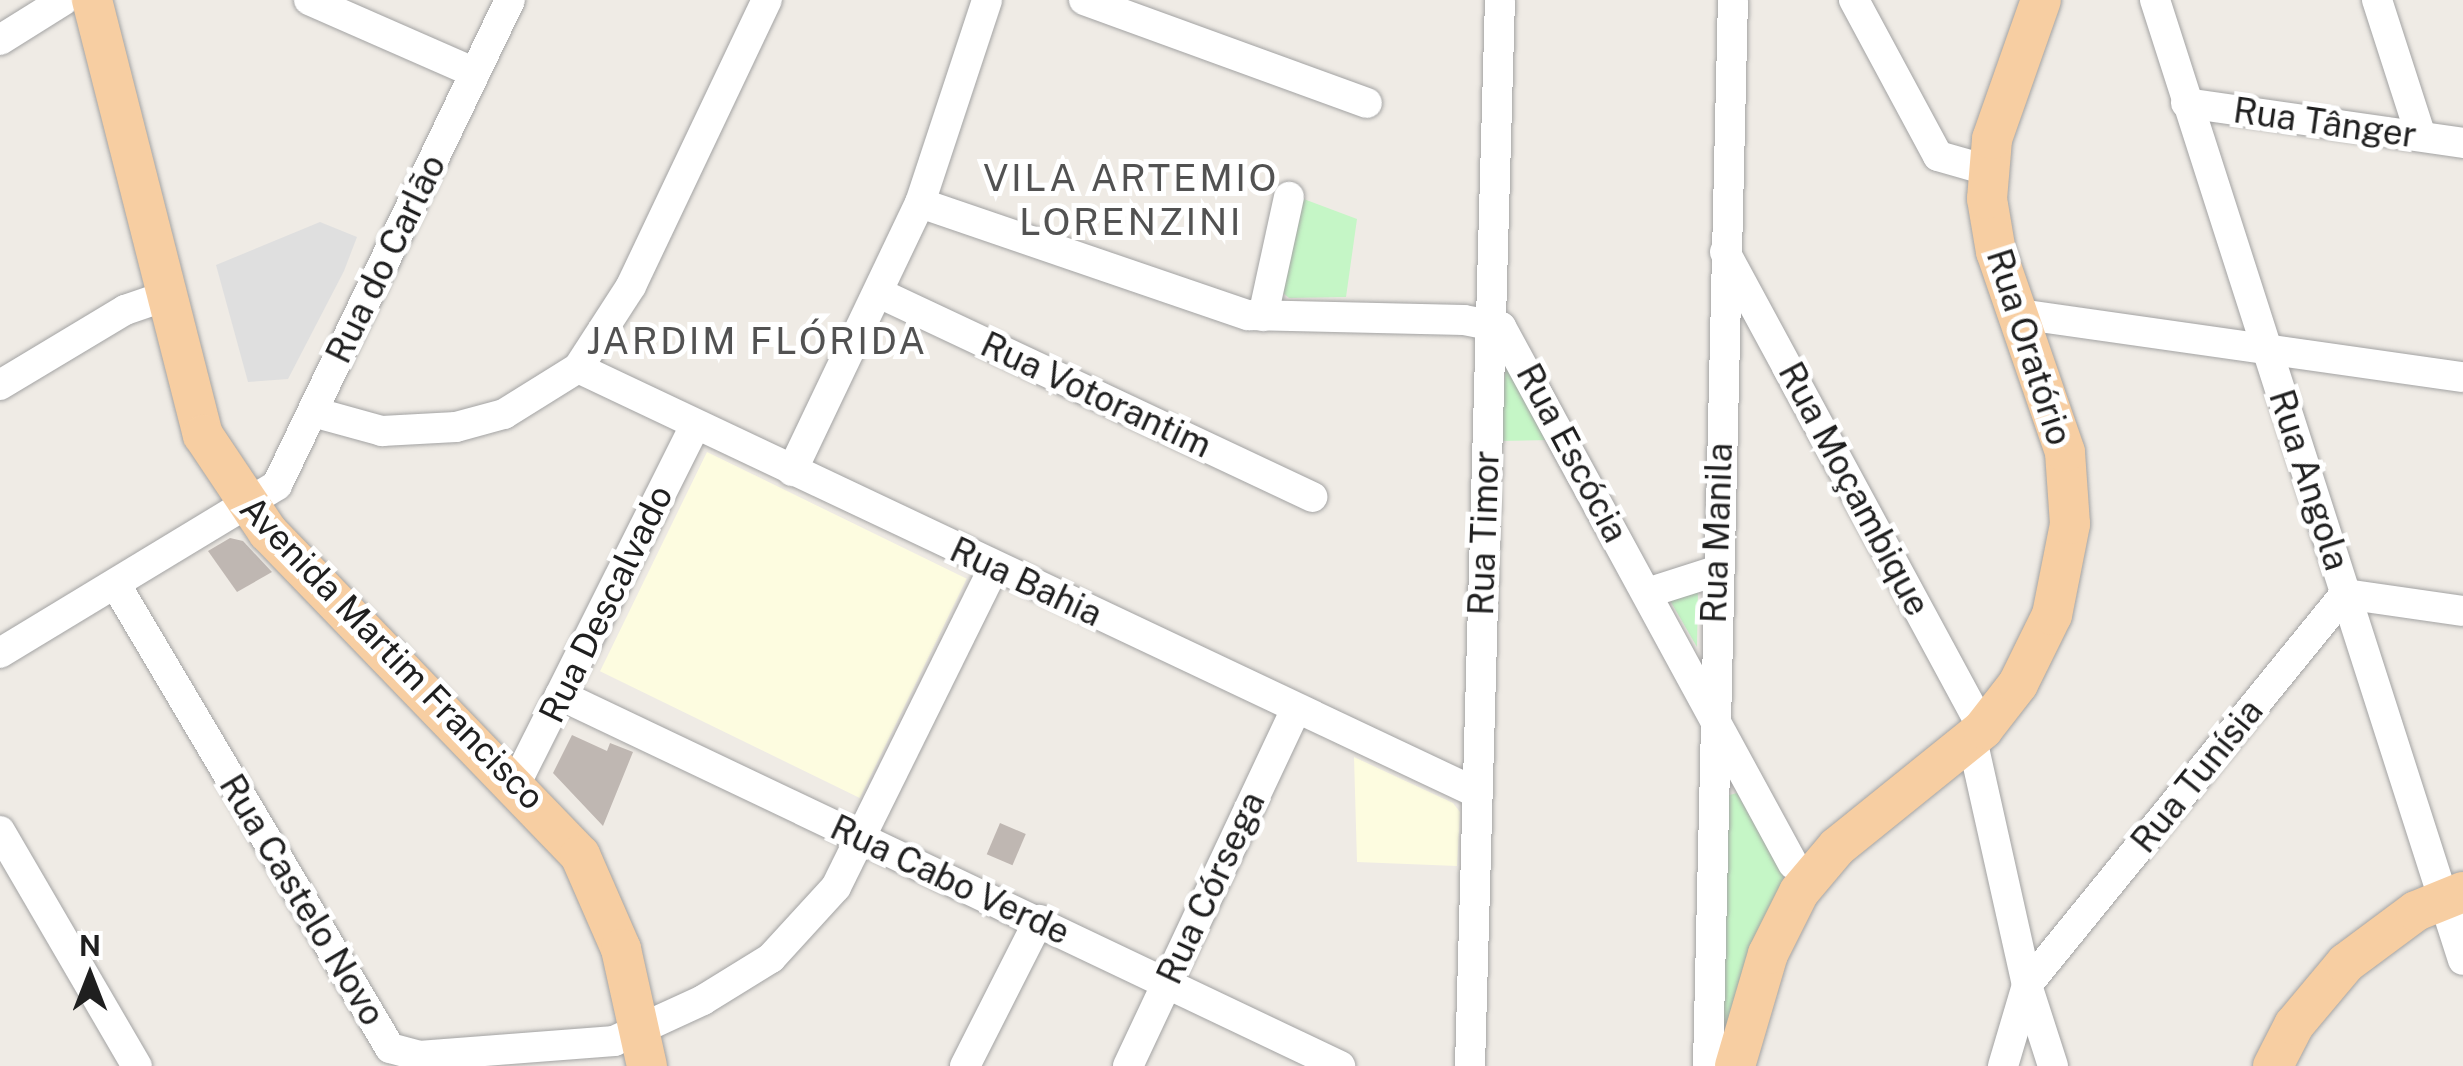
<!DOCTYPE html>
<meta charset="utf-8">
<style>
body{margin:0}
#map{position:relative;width:2463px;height:1066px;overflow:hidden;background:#efebe5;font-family:"Public Sans",sans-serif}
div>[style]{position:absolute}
.education>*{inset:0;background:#fdfce0;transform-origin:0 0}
.park>*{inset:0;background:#c5f6c6}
.parking>*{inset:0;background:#dfdfdf}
.building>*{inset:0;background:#bfb7b2;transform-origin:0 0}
.roads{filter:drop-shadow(0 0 2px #a3a3a3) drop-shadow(0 0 2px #a3a3a3)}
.minor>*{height:30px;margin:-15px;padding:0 15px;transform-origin:15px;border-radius:15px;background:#fff}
.major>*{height:40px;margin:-20px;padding:0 20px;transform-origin:20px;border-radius:20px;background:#f7cea2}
span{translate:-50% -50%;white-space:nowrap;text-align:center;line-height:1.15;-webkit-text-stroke:10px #fff;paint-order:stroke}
.street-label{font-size:35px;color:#1f1f1f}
.neighbourhood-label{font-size:38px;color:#525252;letter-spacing:2.5px}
.north{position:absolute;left:40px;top:926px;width:100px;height:100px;-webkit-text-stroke:8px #fff;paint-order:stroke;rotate:0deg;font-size:28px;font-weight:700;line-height:40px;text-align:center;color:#1f1f1f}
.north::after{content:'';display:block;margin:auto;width:35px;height:45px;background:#1f1f1f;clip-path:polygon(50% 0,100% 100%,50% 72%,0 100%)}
</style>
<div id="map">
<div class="education">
<div style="left:707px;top:452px;width:289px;height:244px;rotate:26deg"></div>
<div style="clip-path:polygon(1354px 757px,1453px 803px,1460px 812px,1457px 866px,1357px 862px)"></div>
</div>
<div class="park">
<div style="clip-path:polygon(1301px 198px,1357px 219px,1346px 297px,1289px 298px,1282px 292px)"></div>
<div style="clip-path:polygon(1506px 363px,1549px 440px,1499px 441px)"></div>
<div style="clip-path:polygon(1698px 589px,1697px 647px,1668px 597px)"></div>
<div style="clip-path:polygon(1737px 793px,1786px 881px,1721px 1051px,1726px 796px)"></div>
</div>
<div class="parking">
<div style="clip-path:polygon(320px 222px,357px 237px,344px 271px,288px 379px,248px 382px,216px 265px)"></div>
</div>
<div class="building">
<div style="clip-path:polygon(230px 538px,243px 541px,272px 572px,237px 592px,208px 551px)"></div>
<div style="clip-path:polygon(572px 735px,607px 751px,610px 743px,633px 752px,603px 826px,553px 773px)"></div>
<div style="left:1000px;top:823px;width:28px;height:34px;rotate:23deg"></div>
</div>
<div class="roads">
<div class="minor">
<div style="left:309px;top:0;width:181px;rotate:23.7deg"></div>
<div style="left:1084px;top:0;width:301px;rotate:20deg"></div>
<div style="left:1854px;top:0;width:177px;rotate:61.7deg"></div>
<div style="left:1938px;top:156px;width:51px;rotate:15.9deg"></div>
<div style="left:2155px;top:0;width:1008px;rotate:72.21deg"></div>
<div style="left:2377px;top:0;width:143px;rotate:72.1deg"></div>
<div style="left:0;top:40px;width:75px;rotate:-32deg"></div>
<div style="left:2186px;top:103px;width:280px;rotate:8.2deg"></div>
<div style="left:920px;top:203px;width:347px;rotate:18.9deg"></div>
<div style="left:1248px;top:315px;width:216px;rotate:1.3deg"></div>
<div style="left:1464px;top:320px;width:38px;rotate:11deg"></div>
<div style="left:1501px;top:327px;width:611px;rotate:61.46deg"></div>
<div style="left:1725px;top:252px;width:542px;rotate:61.59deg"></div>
<div style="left:879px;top:293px;width:479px;rotate:25.2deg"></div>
<div style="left:2019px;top:314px;width:448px;rotate:8.1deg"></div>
<div style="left:1263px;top:316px;width:122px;rotate:-77.7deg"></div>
<div style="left:578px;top:368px;width:994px;rotate:25.3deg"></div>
<div style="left:0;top:385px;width:146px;rotate:-31deg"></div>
<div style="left:125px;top:310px;width:40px;rotate:-18.9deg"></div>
<div style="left:313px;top:412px;width:72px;rotate:15.4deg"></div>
<div style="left:382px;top:431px;width:74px;rotate:-3.1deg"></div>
<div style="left:456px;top:427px;width:50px;rotate:-15.2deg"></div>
<div style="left:504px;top:414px;width:87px;rotate:-31.9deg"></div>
<div style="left:578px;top:368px;width:98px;rotate:-57.1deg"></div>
<div style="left:631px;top:286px;width:317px;rotate:-64.6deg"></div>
<div style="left:792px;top:471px;width:297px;rotate:-64.5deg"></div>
<div style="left:920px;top:203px;width:214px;rotate:-71.7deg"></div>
<div style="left:116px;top:585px;width:538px;rotate:59.38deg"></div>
<div style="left:390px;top:1048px;width:30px;rotate:15deg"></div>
<div style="left:419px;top:1056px;width:196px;rotate:-4.4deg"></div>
<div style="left:614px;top:1041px;width:98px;rotate:-24.7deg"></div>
<div style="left:703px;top:1000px;width:80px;rotate:-31.7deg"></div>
<div style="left:771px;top:958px;width:96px;rotate:-47.5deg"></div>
<div style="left:836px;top:887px;width:357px;rotate:-63.7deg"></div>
<div style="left:1647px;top:593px;width:72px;rotate:-17.7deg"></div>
<div style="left:0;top:653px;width:324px;rotate:-31.2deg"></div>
<div style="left:277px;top:485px;width:538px;rotate:-64.34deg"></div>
<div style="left:560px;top:695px;width:864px;rotate:25.44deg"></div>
<div style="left:1972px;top:739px;width:252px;rotate:77.4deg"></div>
<div style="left:2027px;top:985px;width:85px;rotate:72.2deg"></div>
<div style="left:516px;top:783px;width:400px;rotate:-63.4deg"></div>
<div style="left:0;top:831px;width:272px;rotate:59.8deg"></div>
<div style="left:965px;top:1066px;width:164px;rotate:-63.1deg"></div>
<div style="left:1128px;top:1066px;width:392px;rotate:-64.8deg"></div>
<div style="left:1470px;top:1066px;width:1066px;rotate:-88.39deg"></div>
<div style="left:1708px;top:1066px;width:1066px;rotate:-88.66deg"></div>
<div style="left:2003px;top:1066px;width:84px;rotate:-73.5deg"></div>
<div style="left:2027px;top:985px;width:504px;rotate:-50.88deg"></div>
<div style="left:2345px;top:594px;width:119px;rotate:8.2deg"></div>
</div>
<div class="major">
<div style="left:92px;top:0;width:449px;rotate:75.7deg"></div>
<div style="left:203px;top:435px;width:117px;rotate:56.2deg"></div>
<div style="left:268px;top:532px;width:449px;rotate:46deg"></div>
<div style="left:580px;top:855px;width:103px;rotate:66.4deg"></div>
<div style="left:621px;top:949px;width:120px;rotate:77.5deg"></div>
<div style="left:1735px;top:1066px;width:117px;rotate:-73.6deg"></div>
<div style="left:1768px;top:954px;width:69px;rotate:-63.4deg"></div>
<div style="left:1799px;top:892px;width:59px;rotate:-49.8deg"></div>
<div style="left:1837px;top:847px;width:188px;rotate:-38.9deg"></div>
<div style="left:1983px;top:729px;width:57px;rotate:-52.1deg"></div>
<div style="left:2018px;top:684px;width:77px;rotate:-63.8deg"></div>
<div style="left:2052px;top:615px;width:93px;rotate:-78.8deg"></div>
<div style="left:2070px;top:524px;width:72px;rotate:-94deg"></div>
<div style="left:2065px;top:452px;width:212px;rotate:-109deg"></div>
<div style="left:1996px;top:252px;width:54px;rotate:-99.6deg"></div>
<div style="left:1987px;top:199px;width:60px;rotate:-85.2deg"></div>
<div style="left:1992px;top:139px;width:147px;rotate:-70.6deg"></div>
<div style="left:2273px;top:1066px;width:46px;rotate:-62.9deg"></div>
<div style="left:2294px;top:1025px;width:81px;rotate:-50deg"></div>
<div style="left:2346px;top:963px;width:87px;rotate:-36.6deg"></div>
<div style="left:2416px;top:911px;width:51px;rotate:-22deg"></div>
</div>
</div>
<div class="street-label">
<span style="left:2325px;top:123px;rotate:8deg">Rua Tânger</span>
<span style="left:386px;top:259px;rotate:-64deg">Rua do Carlão</span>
<span style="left:2029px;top:347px;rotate:72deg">Rua Oratório</span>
<span style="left:1096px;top:395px;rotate:25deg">Rua Votorantim</span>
<span style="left:1572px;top:453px;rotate:62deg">Rua Escócia</span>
<span style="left:2309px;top:480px;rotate:72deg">Rua Angola</span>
<span style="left:1854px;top:489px;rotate:62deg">Rua Moçambique</span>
<span style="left:1484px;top:533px;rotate:-88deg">Rua Timor</span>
<span style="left:1717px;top:533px;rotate:-88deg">Rua Manila</span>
<span style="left:1026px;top:582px;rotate:25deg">Rua Bahia</span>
<span style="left:606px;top:604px;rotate:-64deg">Rua Descalvado</span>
<span style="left:392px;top:653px;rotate:46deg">Avenida Martim Francisco</span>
<span style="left:2197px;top:776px;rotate:-51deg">Rua Tunísia</span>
<span style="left:950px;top:880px;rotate:25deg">Rua Cabo Verde</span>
<span style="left:1211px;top:888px;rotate:-65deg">Rua Córsega</span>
<span style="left:302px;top:900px;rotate:59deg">Rua Castelo Novo</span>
</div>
<div class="neighbourhood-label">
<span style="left:1131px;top:200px">VILA ARTEMIO<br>LORENZINI</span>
<span style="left:757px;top:341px">JARDIM FLÓRIDA</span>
</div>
<div class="north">N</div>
</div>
